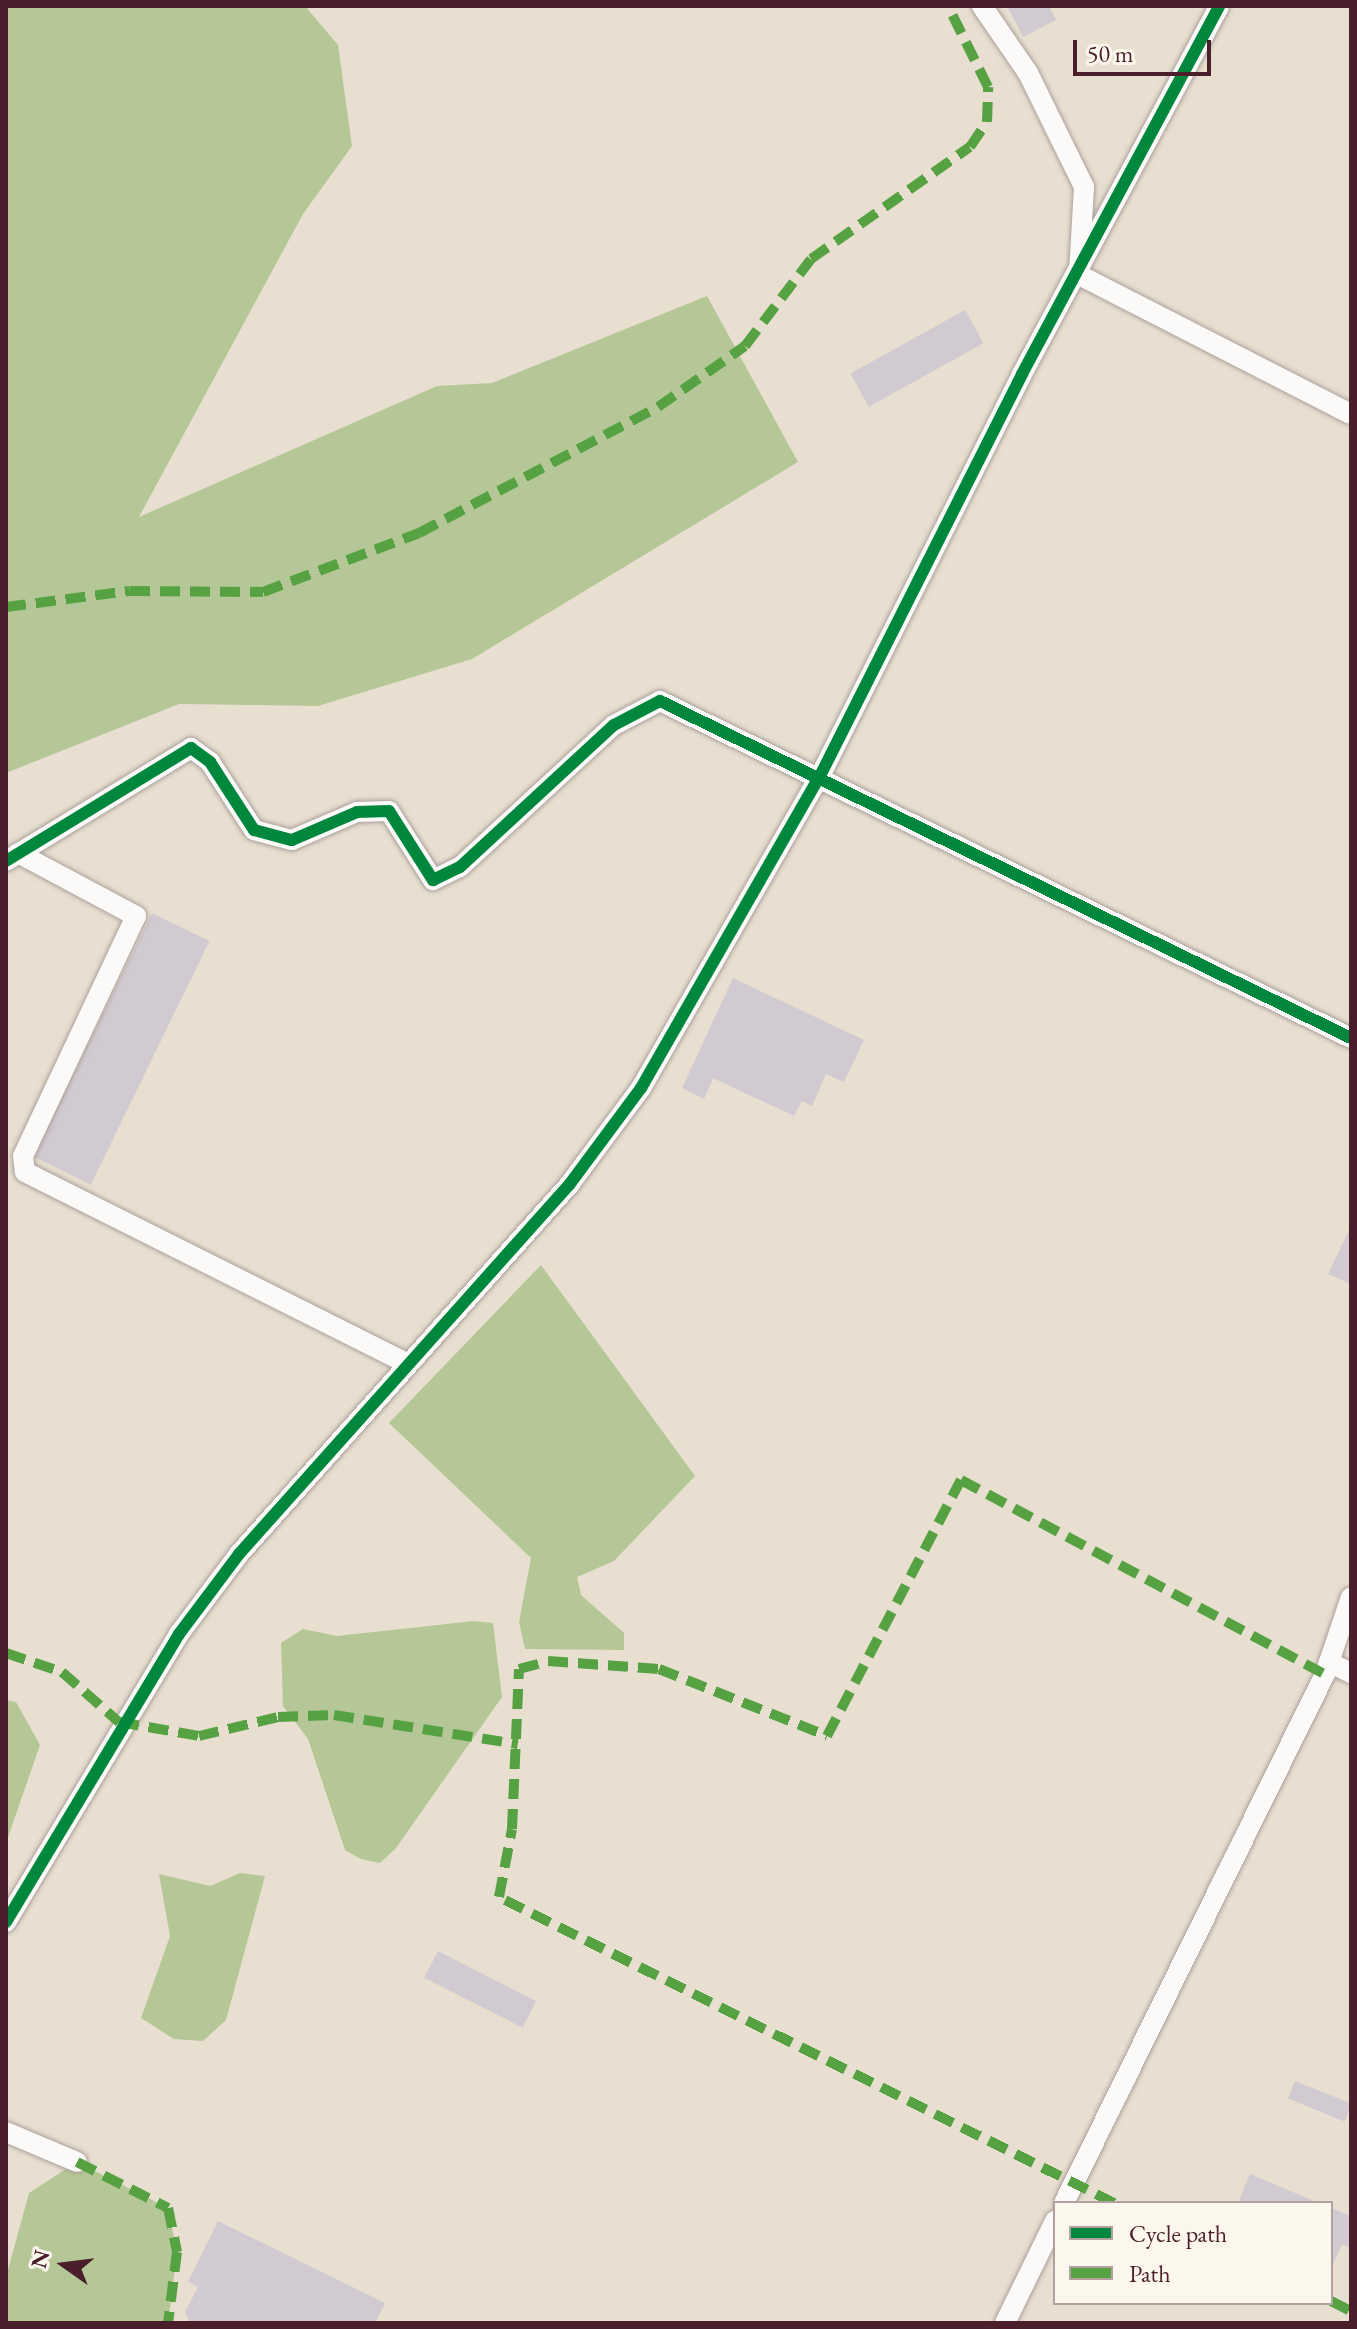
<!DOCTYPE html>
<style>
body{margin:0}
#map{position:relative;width:1357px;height:2329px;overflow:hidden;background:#e8dfd0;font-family:"EB Garamond",serif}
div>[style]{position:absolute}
.forest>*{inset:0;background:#b5c797}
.building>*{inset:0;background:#d1cad0;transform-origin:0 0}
.roads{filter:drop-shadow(0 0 2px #aba09a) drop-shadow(0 0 2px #aba09a)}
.minor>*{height:20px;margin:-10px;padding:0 10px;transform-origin:10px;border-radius:10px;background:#fcfaf8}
.quiet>*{height:10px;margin-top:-5px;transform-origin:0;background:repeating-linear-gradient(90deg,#56a243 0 20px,transparent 0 30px)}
.cycleway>*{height:12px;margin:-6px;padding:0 6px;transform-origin:6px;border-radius:6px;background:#00873e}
span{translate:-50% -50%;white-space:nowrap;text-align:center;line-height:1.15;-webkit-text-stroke:6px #fbf7ec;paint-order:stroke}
.frame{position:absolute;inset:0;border:8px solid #4a1f2b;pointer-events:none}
.legend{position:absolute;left:1053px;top:2201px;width:280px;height:104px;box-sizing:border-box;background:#fbf7ec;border:2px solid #b4a19f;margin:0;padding:10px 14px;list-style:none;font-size:24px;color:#4a1f2b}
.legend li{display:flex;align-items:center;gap:16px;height:40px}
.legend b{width:40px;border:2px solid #b4a19f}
.north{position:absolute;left:24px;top:2225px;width:80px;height:80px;-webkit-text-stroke:6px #fbf7ec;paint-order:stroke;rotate:284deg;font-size:22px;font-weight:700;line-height:32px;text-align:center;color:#4a1f2b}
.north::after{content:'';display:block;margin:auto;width:28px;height:36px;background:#4a1f2b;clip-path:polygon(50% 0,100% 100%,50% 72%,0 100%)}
.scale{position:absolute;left:1073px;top:40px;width:138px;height:36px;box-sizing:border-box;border:4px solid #4a1f2b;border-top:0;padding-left:10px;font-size:24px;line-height:28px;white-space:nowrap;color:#4a1f2b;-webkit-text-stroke:6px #fbf7ec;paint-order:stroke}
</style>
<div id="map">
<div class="forest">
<div style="clip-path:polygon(6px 6px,305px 6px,338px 45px,352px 146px,303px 214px,139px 517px,437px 386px,492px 383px,707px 296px,798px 462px,472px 659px,318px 706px,179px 704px,6px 773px)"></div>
<div style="clip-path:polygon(541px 1265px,695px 1476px,614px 1561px,577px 1577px,581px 1595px,624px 1633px,624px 1650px,525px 1649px,519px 1622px,531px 1558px,389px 1423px)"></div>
<div style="clip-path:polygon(474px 1621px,493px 1623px,502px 1697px,396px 1848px,380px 1863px,361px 1859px,345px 1850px,308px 1739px,283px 1706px,281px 1643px,303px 1629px,337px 1636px)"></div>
<div style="clip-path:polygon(6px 1700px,16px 1702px,40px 1745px,6px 1843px)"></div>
<div style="clip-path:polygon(240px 1873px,265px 1876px,226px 2020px,203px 2041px,174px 2039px,141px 2018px,170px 1936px,159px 1874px,210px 1886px)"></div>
<div style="clip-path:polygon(77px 2162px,168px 2208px,177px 2252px,168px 2323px,6px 2323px,6px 2277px,29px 2193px)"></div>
</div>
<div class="building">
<div style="clip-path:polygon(1007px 6px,1049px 6px,1056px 20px,1023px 37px)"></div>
<div style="left:965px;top:310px;width:38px;height:131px;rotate:61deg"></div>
<div style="left:152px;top:913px;width:64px;height:271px;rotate:26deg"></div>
<div style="clip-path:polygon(733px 978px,864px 1040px,844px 1082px,826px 1074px,812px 1106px,802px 1101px,794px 1116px,713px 1078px,704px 1099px,682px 1088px)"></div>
<div style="clip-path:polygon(1351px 1226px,1351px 1284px,1328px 1274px)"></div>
<div style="left:438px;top:1951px;width:110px;height:30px;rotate:27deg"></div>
<div style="left:1295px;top:2081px;width:61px;height:19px;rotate:22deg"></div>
<div style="clip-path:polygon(1250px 2174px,1319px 2203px,1238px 2203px)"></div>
<div style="clip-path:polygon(1331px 2208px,1351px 2216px,1351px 2248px,1342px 2244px,1331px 2269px)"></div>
<div style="clip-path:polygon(218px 2221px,385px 2303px,375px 2323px,190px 2323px,185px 2312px,198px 2287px,188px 2282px)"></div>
</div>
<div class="roads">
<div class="minor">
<div style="left:982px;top:6px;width:81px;rotate:55.5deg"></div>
<div style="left:1028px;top:73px;width:127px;rotate:63.8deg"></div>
<div style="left:1084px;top:187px;width:88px;rotate:93.3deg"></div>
<div style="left:1079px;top:275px;width:305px;rotate:27.1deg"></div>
<div style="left:18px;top:853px;width:134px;rotate:28.1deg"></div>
<div style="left:136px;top:916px;width:265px;rotate:115.2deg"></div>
<div style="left:23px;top:1156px;width:16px;rotate:83deg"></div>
<div style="left:25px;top:1172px;width:426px;rotate:26.6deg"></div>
<div style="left:6px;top:861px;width:217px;rotate:-31.4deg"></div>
<div style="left:191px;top:748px;width:24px;rotate:36deg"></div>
<div style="left:210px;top:762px;width:81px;rotate:57.1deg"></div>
<div style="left:254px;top:830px;width:39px;rotate:15deg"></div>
<div style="left:292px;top:840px;width:71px;rotate:-23.3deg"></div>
<div style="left:357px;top:812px;width:32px;rotate:-2deg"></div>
<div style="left:389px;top:811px;width:82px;rotate:57.5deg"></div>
<div style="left:433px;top:880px;width:30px;rotate:-26deg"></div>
<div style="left:460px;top:867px;width:209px;rotate:-42.7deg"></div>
<div style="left:614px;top:725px;width:52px;rotate:-27.6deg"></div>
<div style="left:660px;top:701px;width:769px;rotate:26deg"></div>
<div style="left:1329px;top:1662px;width:25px;rotate:27deg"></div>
<div style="left:6px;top:1922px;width:336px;rotate:-59deg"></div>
<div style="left:179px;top:1634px;width:100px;rotate:-53.1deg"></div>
<div style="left:239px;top:1554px;width:495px;rotate:-48.2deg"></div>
<div style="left:569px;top:1185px;width:121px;rotate:-53.4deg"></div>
<div style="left:641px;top:1088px;width:360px;rotate:-60.2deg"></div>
<div style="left:820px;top:776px;width:450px;rotate:-63.3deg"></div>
<div style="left:1022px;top:374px;width:417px;rotate:-61.8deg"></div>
<div style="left:6px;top:2132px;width:77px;rotate:22.9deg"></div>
<div style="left:1064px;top:2203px;width:590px;rotate:-63.74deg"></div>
<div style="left:1325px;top:1674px;width:81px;rotate:-71.3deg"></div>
<div style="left:1005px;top:2323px;width:114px;rotate:-63.9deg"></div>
</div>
</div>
<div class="quiet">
<div style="left:6px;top:607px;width:125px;rotate:-7.4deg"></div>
<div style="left:130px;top:591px;width:133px;rotate:0.4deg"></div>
<div style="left:263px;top:592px;width:167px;rotate:-20.7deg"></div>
<div style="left:419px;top:533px;width:270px;rotate:-27.8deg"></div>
<div style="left:658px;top:407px;width:106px;rotate:-35deg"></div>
<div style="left:745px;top:346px;width:109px;rotate:-52.8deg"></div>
<div style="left:811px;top:259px;width:194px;rotate:-35.2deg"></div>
<div style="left:970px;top:147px;width:30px;rotate:-56deg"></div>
<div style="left:987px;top:122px;width:35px;rotate:-88deg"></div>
<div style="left:988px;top:87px;width:90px;rotate:-116.3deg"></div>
<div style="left:6px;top:1653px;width:59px;rotate:18.7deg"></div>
<div style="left:62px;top:1672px;width:76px;rotate:41.3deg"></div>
<div style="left:119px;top:1722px;width:81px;rotate:9.9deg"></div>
<div style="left:199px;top:1736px;width:81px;rotate:-13.5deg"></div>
<div style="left:278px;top:1717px;width:56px;rotate:-2deg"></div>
<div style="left:334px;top:1715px;width:186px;rotate:9deg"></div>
<div style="left:77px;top:2162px;width:102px;rotate:26.8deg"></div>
<div style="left:168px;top:2208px;width:45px;rotate:78.4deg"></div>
<div style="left:177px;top:2252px;width:72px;rotate:97.2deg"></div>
<div style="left:1114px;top:2203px;width:687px;rotate:-153.55deg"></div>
<div style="left:499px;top:1897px;width:69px;rotate:-79.2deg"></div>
<div style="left:512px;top:1829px;width:160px;rotate:-87.5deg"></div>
<div style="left:519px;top:1669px;width:30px;rotate:-15deg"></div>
<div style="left:548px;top:1661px;width:111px;rotate:4.1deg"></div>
<div style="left:659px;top:1669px;width:181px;rotate:21.7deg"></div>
<div style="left:827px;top:1736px;width:289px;rotate:-62.4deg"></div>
<div style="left:961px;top:1480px;width:412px;rotate:28.1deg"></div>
<div style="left:1331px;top:2301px;width:22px;rotate:27deg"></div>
</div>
<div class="cycleway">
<div style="left:6px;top:861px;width:217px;rotate:-31.4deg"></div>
<div style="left:191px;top:748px;width:24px;rotate:36deg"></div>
<div style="left:210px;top:762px;width:81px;rotate:57.1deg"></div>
<div style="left:254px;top:830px;width:39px;rotate:15deg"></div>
<div style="left:292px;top:840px;width:71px;rotate:-23.3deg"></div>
<div style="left:357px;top:812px;width:32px;rotate:-2deg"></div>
<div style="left:389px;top:811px;width:82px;rotate:57.5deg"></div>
<div style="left:433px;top:880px;width:30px;rotate:-26deg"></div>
<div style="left:460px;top:867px;width:209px;rotate:-42.7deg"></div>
<div style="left:614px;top:725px;width:52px;rotate:-27.6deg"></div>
<div style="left:660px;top:701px;width:769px;rotate:26deg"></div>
<div style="left:6px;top:1922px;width:336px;rotate:-59deg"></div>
<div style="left:179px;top:1634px;width:100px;rotate:-53.1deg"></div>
<div style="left:239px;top:1554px;width:495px;rotate:-48.2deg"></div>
<div style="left:569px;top:1185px;width:121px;rotate:-53.4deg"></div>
<div style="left:641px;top:1088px;width:360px;rotate:-60.2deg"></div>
<div style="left:820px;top:776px;width:450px;rotate:-63.3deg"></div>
<div style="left:1022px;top:374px;width:417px;rotate:-61.8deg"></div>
</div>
<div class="frame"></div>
<ul class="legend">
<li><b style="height:10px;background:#00873e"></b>Cycle path</li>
<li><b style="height:10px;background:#56a243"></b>Path</li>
</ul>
<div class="north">N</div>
<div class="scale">50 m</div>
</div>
